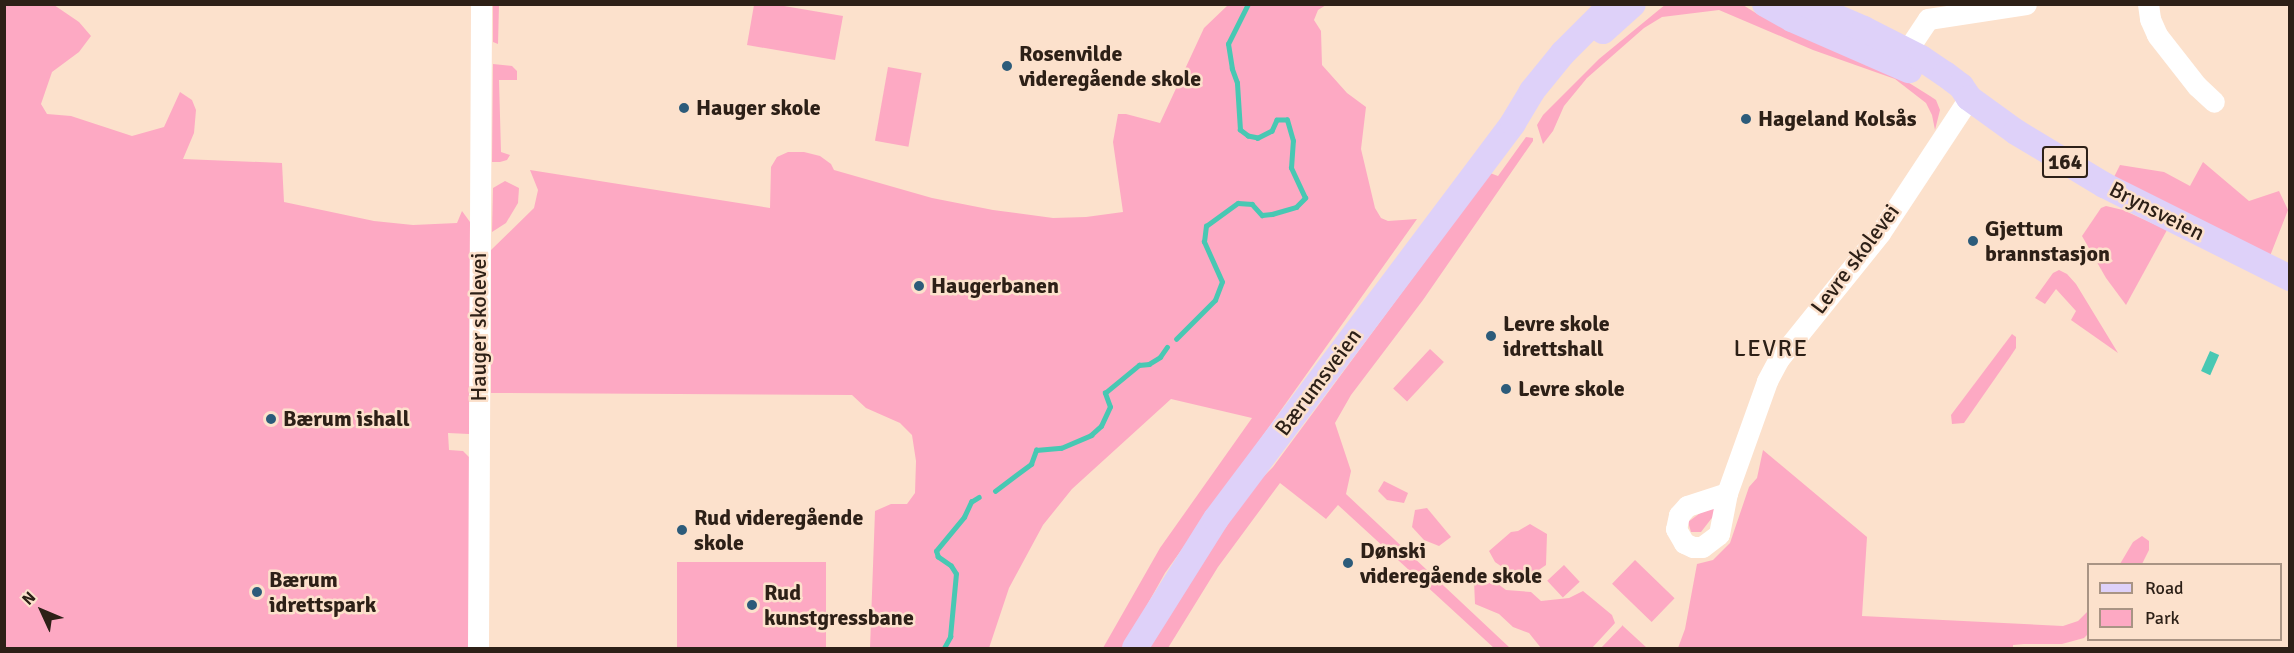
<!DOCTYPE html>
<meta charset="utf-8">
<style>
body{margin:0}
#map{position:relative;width:2294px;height:653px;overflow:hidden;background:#fce1cc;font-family:Signika,sans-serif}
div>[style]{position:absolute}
.green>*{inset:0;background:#fda9c3;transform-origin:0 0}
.water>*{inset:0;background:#48c8b3;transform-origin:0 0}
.stream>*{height:4.5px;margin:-2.25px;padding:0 2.25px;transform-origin:2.25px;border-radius:2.25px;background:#48c8b3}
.minor>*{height:21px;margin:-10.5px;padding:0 10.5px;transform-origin:10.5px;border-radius:10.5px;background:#fff}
.major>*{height:26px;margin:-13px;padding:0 13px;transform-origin:13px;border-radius:13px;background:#ded1f9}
.dots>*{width:16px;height:16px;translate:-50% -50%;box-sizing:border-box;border:3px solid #fce1cc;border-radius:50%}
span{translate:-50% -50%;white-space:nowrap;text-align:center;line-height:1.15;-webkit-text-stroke:5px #fce1cc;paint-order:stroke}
.shield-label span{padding:2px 4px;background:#fce1cc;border:2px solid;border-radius:4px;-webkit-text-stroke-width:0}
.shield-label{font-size:21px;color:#2d2017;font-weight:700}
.poi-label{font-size:22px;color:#2d2017;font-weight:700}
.left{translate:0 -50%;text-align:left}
.street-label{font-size:22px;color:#2d2017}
.neighbourhood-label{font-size:24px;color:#2d2017;letter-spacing:1.5px}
.frame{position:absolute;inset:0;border:6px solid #2d2017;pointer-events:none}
.legend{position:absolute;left:2087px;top:563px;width:195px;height:78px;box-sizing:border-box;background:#fce1cc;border:2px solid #a99484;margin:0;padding:8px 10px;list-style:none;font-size:18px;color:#2d2017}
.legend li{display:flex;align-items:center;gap:12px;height:30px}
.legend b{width:30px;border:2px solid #a99484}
.north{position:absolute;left:12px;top:581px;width:60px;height:60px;-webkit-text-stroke:4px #fce1cc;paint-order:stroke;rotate:314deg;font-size:16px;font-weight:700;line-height:24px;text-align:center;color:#2d2017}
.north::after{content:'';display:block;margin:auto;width:21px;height:27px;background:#2d2017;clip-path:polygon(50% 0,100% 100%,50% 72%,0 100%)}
</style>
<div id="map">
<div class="green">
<div style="clip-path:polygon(1666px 4px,1743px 5px,1759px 15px,1906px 81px,1930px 96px,1936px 100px,1940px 110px,1935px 130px,1932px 115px,1926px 103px,1895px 79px,1813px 50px,1719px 10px,1662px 17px,1644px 28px,1587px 78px,1564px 106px,1553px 131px,1543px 144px,1537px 125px,1543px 115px,1599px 59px)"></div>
<div style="clip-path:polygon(4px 5px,54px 5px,79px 22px,91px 36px,79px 52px,52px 72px,41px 104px,47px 114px,71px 116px,132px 136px,164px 127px,180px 92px,192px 100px,196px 110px,194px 133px,183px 159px,282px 163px,284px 202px,374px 221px,413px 225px,457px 223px,462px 211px,470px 222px,469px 434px,448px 433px,449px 450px,463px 451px,470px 458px,470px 648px,5px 648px)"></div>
<div style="clip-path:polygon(493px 5px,499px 5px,498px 44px,493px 42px)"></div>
<div style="clip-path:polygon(754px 5px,778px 5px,843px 16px,835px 60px,747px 45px)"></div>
<div style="clip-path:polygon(1228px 5px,1326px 5px,1318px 10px,1314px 20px,1321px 31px,1322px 65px,1347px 93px,1366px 107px,1361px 149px,1375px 208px,1381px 218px,1388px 221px,1417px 219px,1165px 573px,1123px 648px,1103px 648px,1160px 548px,1252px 418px,1171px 399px,1072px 489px,1043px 525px,1009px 588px,989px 648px,870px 648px,875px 511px,891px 504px,907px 504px,915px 493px,916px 461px,912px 435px,900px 423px,866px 408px,852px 395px,491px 393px,491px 250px,534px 208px,538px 190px,530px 170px,770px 208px,771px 167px,777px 157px,788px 152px,804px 152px,820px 156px,831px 164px,834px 170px,932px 198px,993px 210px,1053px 218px,1086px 217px,1123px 212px,1113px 142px,1118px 114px,1126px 114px,1160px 123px,1204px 28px)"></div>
<div style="clip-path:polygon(493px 64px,512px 66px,517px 71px,517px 80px,499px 80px,501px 152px,510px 155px,507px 160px,500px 162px,492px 162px)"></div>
<div style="left:888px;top:67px;width:34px;height:75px;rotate:10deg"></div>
<div style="clip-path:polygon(1526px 137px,1533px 138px,1533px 141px,1423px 300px,1351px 395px,1335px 423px,1351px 471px,1346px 494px,1510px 648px,1494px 648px,1338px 505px,1326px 519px,1280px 483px,1218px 567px,1168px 648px,1149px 648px,1212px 545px,1257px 483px,1273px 467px,1490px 173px,1498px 176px)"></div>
<div style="clip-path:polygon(2203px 162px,2249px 201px,2279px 191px,2288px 210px,2270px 256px,2114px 177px,2120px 165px,2164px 172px,2190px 186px)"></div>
<div style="clip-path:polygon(505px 181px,519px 188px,518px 203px,506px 223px,492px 232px,493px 188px)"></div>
<div style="clip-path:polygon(2106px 206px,2123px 210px,2167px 230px,2126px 305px,2106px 278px,2082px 236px,2101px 208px)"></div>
<div style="clip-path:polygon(2059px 270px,2067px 274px,2076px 284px,2118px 353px,2071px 320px,2076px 311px,2056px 289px,2045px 304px,2035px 298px,2053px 273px)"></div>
<div style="clip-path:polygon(2012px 334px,2016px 337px,2016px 348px,2010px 357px,1964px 423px,1952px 424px,1951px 415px)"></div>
<div style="left:1430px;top:349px;width:19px;height:54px;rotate:43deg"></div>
<div style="clip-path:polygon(1763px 450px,1867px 537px,1862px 616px,2063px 626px,2078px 621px,2088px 611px,2088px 634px,2084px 638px,2062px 644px,2024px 644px,2013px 645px,2013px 648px,1678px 648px,1685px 629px,1697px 564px,1713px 560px,1730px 543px,1749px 487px,1757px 478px)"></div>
<div style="clip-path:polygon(1384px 481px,1408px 493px,1404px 503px,1387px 500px,1378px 491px)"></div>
<div style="clip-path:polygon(1711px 505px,1718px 510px,1701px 532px,1691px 532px,1688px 522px)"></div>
<div style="clip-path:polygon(1427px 508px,1451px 537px,1439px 546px,1424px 540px,1412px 527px,1415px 510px)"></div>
<div style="clip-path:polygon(1530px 524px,1547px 534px,1546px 565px,1530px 576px,1508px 571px,1495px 562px,1489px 551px,1511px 532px,1518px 531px)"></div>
<div style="clip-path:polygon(2142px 536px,2149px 541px,2149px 550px,2142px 564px,2120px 564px,2133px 542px)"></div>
<div style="left:1635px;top:560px;width:55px;height:33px;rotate:44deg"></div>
<div style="left:677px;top:562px;width:149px;height:86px"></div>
<div style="left:1564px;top:565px;width:23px;height:23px;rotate:47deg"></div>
<div style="clip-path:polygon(1474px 581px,1498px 584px,1506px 590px,1531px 592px,1541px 601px,1569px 598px,1583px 591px,1612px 615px,1615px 623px,1592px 648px,1541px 648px,1529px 633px,1513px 627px,1499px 614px,1475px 604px)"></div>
<div style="clip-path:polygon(1623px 625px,1623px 626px,1647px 648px,1601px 648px)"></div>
</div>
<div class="water">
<div style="left:2210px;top:351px;width:10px;height:22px;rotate:24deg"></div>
</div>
<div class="stream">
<div style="left:1176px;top:339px;width:55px;rotate:-45deg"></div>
<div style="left:1215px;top:300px;width:19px;rotate:-69deg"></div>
<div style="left:1222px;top:282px;width:44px;rotate:-114.2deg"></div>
<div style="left:1204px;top:242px;width:16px;rotate:-83deg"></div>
<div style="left:1206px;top:226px;width:39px;rotate:-36deg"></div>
<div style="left:1238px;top:203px;width:14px;rotate:4deg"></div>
<div style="left:1252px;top:204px;width:15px;rotate:48deg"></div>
<div style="left:1262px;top:215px;width:10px;rotate:-6deg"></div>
<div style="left:1272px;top:214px;width:25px;rotate:-16deg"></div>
<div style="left:1296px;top:207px;width:13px;rotate:-45deg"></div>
<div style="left:1305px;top:198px;width:33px;rotate:-115deg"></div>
<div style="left:1291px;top:168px;width:27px;rotate:-86deg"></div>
<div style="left:1293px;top:141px;width:22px;rotate:-106deg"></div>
<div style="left:1287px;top:120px;width:10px;rotate:180deg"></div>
<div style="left:1277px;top:120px;width:12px;rotate:114deg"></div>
<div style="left:1272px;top:131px;width:16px;rotate:153deg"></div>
<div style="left:1258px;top:138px;width:10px;rotate:-169deg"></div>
<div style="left:1248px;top:136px;width:10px;rotate:-143deg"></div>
<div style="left:1240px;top:130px;width:47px;rotate:-93.7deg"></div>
<div style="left:1237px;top:83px;width:15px;rotate:-110deg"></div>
<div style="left:1232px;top:69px;width:25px;rotate:-99deg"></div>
<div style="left:1228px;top:44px;width:45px;rotate:-63.4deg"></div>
<div style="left:995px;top:491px;width:45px;rotate:-36.9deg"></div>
<div style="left:1031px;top:464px;width:15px;rotate:-70deg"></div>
<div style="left:1036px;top:450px;width:25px;rotate:-5deg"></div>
<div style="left:1061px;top:448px;width:33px;rotate:-23deg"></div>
<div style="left:1091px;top:435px;width:13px;rotate:-42deg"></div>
<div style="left:1101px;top:426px;width:21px;rotate:-65deg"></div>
<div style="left:1110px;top:407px;width:15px;rotate:-110deg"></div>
<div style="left:1105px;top:393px;width:44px;rotate:-39.5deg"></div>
<div style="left:1139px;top:365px;width:10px;rotate:-6deg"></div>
<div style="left:1149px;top:364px;width:13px;rotate:-32deg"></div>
<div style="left:1160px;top:357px;width:12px;rotate:-55deg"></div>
<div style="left:944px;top:648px;width:13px;rotate:-61deg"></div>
<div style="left:950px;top:637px;width:63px;rotate:-84.6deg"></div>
<div style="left:956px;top:574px;width:9px;rotate:-122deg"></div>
<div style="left:951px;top:566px;width:16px;rotate:-145deg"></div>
<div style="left:938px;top:557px;width:6px;rotate:-108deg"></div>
<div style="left:936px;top:551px;width:44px;rotate:-50.5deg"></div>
<div style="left:964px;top:517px;width:17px;rotate:-65deg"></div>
<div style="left:971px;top:502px;width:9px;rotate:-32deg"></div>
</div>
<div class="minor">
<div style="left:2148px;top:4px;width:15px;rotate:82deg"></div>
<div style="left:2150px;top:19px;width:17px;rotate:66deg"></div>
<div style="left:2157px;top:35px;width:65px;rotate:51.9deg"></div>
<div style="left:2197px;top:86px;width:23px;rotate:43deg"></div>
<div style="left:1898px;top:64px;width:54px;rotate:-56.3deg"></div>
<div style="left:1928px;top:19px;width:99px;rotate:-8.7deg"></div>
<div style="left:1727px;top:493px;width:42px;rotate:162deg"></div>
<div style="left:1687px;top:506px;width:12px;rotate:132deg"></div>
<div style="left:1679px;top:515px;width:14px;rotate:102deg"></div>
<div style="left:1676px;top:529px;width:16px;rotate:60deg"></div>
<div style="left:1684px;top:543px;width:10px;rotate:24deg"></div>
<div style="left:1693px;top:547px;width:9px"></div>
<div style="left:1702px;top:547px;width:21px;rotate:-37deg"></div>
<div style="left:1719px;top:534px;width:42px;rotate:-79deg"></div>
<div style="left:1727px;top:493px;width:119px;rotate:-70.3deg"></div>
<div style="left:1767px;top:381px;width:24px;rotate:-62deg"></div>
<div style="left:1778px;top:360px;width:163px;rotate:-51.2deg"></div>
<div style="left:1880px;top:233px;width:162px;rotate:-56.6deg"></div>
<div style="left:478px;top:648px;width:644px;rotate:-89.73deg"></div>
</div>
<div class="major">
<div style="left:1765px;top:4px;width:31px;rotate:29deg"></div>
<div style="left:1792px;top:19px;width:128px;rotate:23.6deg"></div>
<div style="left:1806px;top:4px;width:63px;rotate:23.3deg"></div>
<div style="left:1864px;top:29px;width:64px;rotate:27deg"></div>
<div style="left:1921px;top:58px;width:29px;rotate:34deg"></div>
<div style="left:1945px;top:74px;width:20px;rotate:37deg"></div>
<div style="left:1961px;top:86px;width:14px;rotate:56deg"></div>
<div style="left:1969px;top:98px;width:58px;rotate:35.9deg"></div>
<div style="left:2016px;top:132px;width:103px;rotate:31.1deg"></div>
<div style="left:2104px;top:185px;width:208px;rotate:26.6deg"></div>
<div style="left:1603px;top:31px;width:40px;rotate:-42deg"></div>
<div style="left:1135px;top:648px;width:152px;rotate:-57.9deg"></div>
<div style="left:1216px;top:519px;width:495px;rotate:-53.1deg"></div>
<div style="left:1513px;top:123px;width:37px;rotate:-59deg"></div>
<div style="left:1532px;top:91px;width:49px;rotate:-50.8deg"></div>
<div style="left:1563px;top:53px;width:69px;rotate:-45deg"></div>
</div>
<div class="dots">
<div style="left:1007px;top:66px;background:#2c5b7a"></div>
<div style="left:684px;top:108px;background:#2c5b7a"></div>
<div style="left:1746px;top:119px;background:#2c5b7a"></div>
<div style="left:1973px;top:241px;background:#2c5b7a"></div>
<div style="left:919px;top:286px;background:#2c5b7a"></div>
<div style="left:1491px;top:336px;background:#2c5b7a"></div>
<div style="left:1506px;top:389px;background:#2c5b7a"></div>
<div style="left:271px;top:419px;background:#2c5b7a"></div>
<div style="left:682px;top:530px;background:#2c5b7a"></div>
<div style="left:1348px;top:563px;background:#2c5b7a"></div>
<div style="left:257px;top:592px;background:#2c5b7a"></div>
<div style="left:752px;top:605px;background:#2c5b7a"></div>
</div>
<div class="shield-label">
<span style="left:2065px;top:162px">164</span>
</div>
<div class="poi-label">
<span class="left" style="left:1019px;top:66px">Rosenvilde<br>videregående skole</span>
<span class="left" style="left:696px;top:108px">Hauger skole</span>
<span class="left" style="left:1758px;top:119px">Hageland Kolsås</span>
<span class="left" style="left:1985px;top:241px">Gjettum<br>brannstasjon</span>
<span class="left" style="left:931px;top:286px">Haugerbanen</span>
<span class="left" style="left:1503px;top:336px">Levre skole<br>idrettshall</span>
<span class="left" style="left:1518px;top:389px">Levre skole</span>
<span class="left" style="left:283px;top:419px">Bærum ishall</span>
<span class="left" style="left:694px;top:530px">Rud videregående<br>skole</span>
<span class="left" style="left:1360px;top:563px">Dønski<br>videregående skole</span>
<span class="left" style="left:269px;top:592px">Bærum<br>idrettspark</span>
<span class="left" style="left:764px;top:605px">Rud<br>kunstgressbane</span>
</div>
<div class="street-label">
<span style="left:2157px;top:211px;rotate:27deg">Brynsveien</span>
<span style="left:1855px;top:259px;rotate:-53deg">Levre skolevei</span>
<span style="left:479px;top:327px;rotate:-90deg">Hauger skolevei</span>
<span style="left:1318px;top:382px;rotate:-53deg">Bærumsveien</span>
</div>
<div class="neighbourhood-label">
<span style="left:1771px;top:349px">LEVRE</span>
</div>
<div class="frame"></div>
<ul class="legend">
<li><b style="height:8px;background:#ded1f9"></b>Road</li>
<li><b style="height:16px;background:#fda9c3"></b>Park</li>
</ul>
<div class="north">N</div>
</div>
